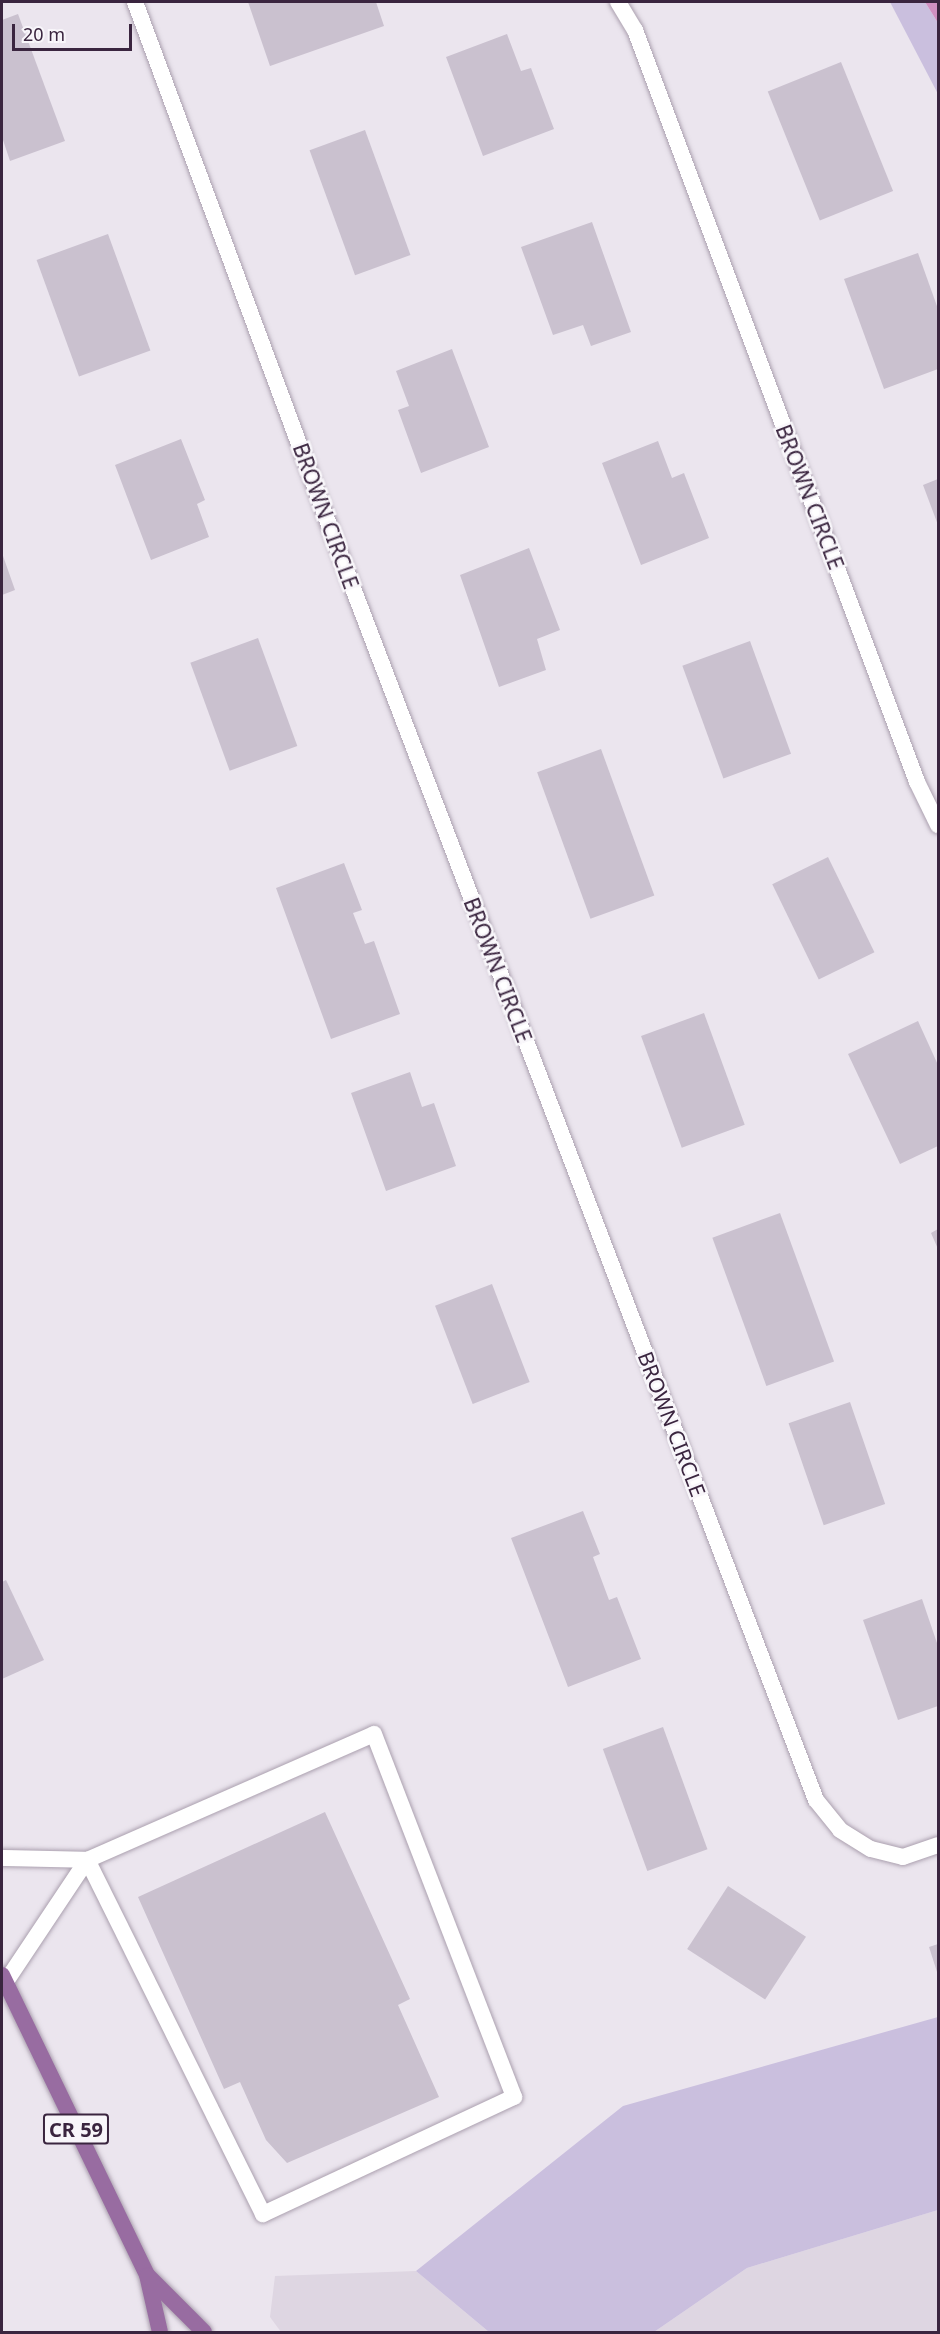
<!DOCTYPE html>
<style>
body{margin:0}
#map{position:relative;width:940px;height:2334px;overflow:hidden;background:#ebe5ee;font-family:"Noto Sans",sans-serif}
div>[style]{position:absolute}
.built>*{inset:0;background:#ded6e2}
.green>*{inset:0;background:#cabfde}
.water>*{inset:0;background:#d090c1}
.building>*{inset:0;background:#cac1cf;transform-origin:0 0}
.roads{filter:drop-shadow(0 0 2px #aba0af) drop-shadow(0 0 2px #aba0af)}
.service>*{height:16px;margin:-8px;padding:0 8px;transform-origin:8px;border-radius:8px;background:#fff}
.minor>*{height:16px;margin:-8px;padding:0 8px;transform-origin:8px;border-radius:8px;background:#fff}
.primary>*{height:16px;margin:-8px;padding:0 8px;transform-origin:8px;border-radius:8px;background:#986ca1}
span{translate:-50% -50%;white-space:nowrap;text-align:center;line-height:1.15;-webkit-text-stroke:5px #f8f6fa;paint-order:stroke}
.shield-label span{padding:2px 4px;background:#f8f6fa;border:2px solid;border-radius:4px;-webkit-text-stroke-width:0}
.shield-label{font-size:20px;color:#3a253f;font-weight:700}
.street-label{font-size:21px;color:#3a253f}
.frame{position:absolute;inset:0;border:3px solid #3a253f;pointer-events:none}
.scale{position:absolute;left:12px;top:24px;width:120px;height:27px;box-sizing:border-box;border:3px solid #3a253f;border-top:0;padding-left:8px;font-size:18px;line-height:21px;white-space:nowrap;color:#3a253f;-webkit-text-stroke:4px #f8f6fa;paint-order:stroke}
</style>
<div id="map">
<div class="built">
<div style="clip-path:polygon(938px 2210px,938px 2332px,654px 2332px,747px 2268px)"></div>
<div style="clip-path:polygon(416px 2271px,489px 2332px,281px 2332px,270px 2317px,275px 2276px)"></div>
</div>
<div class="green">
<div style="clip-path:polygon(890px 2px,925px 2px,938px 23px,938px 94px)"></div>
<div style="clip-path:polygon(938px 2017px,938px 2210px,747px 2268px,654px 2332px,489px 2332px,416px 2271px,623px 2106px)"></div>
</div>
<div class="water">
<div style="clip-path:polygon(925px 2px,938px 2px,938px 23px)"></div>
</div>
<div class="building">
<div style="clip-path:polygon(248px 2px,376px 2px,384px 26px,270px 66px)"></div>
<div style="clip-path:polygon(18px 14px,65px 141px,10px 161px,2px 137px,2px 20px)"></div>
<div style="clip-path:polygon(507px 34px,521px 71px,531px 68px,554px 129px,483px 156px,446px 57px)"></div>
<div style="left:841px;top:62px;width:139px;height:79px;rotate:68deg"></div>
<div style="left:365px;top:130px;width:133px;height:59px;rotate:70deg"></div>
<div style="clip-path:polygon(592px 222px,631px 332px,591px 346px,583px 325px,553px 335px,521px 247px)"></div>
<div style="left:108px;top:234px;width:124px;height:76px;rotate:70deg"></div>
<div style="clip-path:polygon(918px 253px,938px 309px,938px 369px,884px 389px,844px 279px)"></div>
<div style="clip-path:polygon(452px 349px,489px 447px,421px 473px,398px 410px,409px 406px,396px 371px)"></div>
<div style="clip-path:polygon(181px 439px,205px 500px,197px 504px,209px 537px,151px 560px,115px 465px)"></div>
<div style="clip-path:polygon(658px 441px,672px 478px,684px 473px,709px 538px,641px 565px,602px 463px)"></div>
<div style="clip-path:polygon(938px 479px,938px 525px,923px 485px)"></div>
<div style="clip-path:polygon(529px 548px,560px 630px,537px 639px,546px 670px,499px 687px,460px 575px)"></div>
<div style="clip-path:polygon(2px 553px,15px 590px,2px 595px)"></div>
<div style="left:258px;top:638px;width:115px;height:72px;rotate:70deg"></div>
<div style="left:750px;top:641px;width:120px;height:72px;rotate:70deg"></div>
<div style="left:601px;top:749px;width:156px;height:68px;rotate:70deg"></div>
<div style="left:828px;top:857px;width:106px;height:62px;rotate:64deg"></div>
<div style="clip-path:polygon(344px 863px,362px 910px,353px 913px,365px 944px,374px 941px,400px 1014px,331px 1039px,276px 888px)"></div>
<div style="left:704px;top:1013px;width:119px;height:67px;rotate:70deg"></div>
<div style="clip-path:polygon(918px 1021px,938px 1065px,938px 1146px,900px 1164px,848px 1054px)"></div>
<div style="clip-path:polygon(410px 1072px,422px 1107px,434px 1103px,456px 1166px,386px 1191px,351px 1093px)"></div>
<div style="left:780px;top:1213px;width:158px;height:72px;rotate:70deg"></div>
<div style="clip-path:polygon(938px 1229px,938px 1249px,931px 1233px)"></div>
<div style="left:492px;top:1284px;width:105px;height:61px;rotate:69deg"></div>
<div style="left:850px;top:1402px;width:108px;height:65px;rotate:71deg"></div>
<div style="clip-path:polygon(583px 1511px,600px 1554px,593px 1557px,609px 1600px,617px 1597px,641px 1659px,568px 1687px,511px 1538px)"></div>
<div style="clip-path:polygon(6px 1580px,44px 1660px,2px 1679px,2px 1582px)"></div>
<div style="clip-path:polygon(922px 1599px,938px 1646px,938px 1706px,898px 1720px,863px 1620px)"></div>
<div style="left:663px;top:1727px;width:130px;height:64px;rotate:70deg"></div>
<div style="clip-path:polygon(325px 1812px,410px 1999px,398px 2005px,439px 2097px,287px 2163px,266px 2140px,240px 2082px,224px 2089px,138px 1897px)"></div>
<div style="left:728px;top:1886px;width:93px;height:75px;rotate:33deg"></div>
<div style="clip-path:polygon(938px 1944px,938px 1975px,929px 1947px)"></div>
</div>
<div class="roads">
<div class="service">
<div style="left:2px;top:1858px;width:85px;rotate:1.3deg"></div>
<div style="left:87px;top:1860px;width:313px;rotate:-23.7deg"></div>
<div style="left:374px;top:1734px;width:389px;rotate:68.9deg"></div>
<div style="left:514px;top:2097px;width:277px;rotate:155deg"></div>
<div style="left:263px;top:2214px;width:395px;rotate:-116.4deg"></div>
<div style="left:5px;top:1983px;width:148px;rotate:-56.3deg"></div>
</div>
<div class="minor">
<div style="left:135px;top:2px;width:583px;rotate:69.64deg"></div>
<div style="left:338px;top:549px;width:1339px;rotate:69.09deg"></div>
<div style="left:816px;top:1800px;width:38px;rotate:51deg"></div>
<div style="left:840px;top:1830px;width:36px;rotate:32deg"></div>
<div style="left:871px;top:1849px;width:33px;rotate:14deg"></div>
<div style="left:903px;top:1857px;width:37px;rotate:-19deg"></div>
<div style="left:618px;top:2px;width:33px;rotate:59deg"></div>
<div style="left:635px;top:30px;width:803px;rotate:69.44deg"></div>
<div style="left:917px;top:782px;width:48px;rotate:64deg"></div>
</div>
<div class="primary">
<div style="left:2px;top:1975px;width:333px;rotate:64.2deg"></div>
<div style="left:147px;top:2275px;width:58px;rotate:77.2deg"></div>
<div style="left:148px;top:2276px;width:79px;rotate:45deg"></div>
</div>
</div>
<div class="shield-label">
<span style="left:76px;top:2129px">CR 59</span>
</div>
<div class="street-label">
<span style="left:810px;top:497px;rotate:69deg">BROWN CIRCLE</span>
<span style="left:326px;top:516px;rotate:70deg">BROWN CIRCLE</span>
<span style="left:498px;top:970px;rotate:69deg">BROWN CIRCLE</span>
<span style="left:672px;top:1424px;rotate:69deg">BROWN CIRCLE</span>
</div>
<div class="frame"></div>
<div class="scale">20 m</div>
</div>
